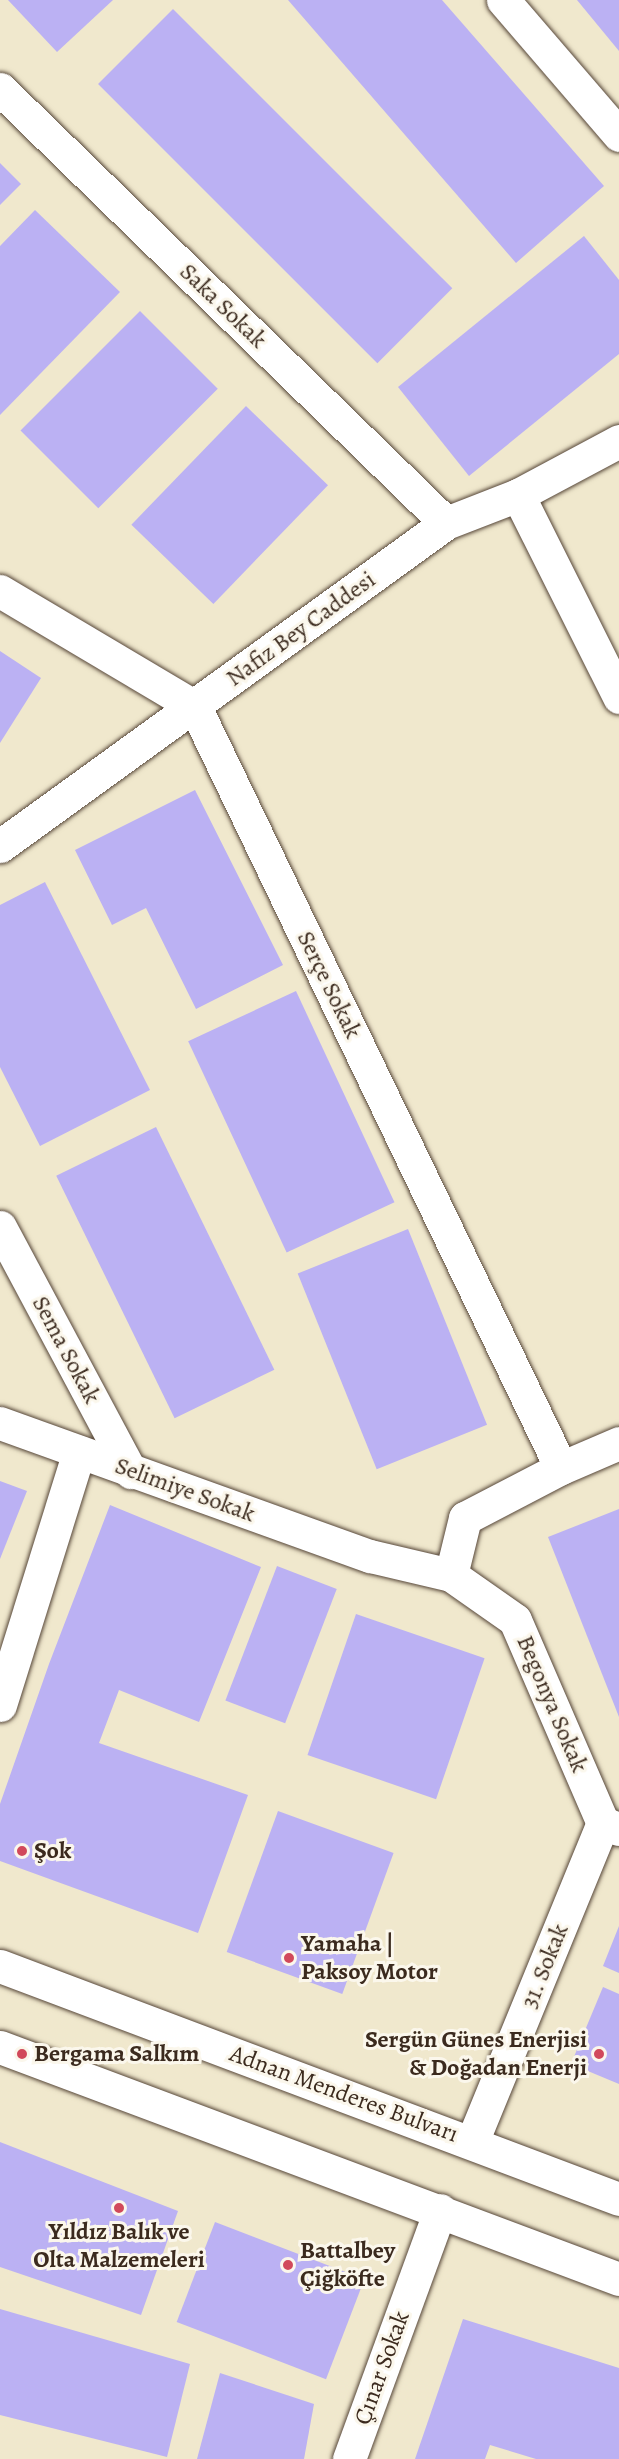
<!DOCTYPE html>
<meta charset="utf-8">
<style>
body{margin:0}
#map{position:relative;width:619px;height:2459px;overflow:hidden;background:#f0e8cd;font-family:Alegreya,serif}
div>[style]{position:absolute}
.building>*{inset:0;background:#bbb1f3;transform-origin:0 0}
.roads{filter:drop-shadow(0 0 2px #564638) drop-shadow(0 0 2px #564638)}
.street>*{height:33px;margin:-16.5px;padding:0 16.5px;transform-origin:16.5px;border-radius:16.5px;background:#fff}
.secondary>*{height:33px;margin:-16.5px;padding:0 16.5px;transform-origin:16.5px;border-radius:16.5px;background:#fff}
.primary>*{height:33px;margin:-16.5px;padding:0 16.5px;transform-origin:16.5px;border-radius:16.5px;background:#fff}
.dots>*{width:16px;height:16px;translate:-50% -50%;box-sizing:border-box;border:3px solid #fbf7ec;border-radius:50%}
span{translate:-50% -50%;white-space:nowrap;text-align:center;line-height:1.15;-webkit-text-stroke:6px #fbf7ec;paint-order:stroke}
.street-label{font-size:24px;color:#3b2a1e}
.poi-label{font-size:24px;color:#3b2a1e;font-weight:700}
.left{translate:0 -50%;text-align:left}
.right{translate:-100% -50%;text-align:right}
</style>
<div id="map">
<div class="building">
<div style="clip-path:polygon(8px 0,113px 0,57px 52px)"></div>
<div style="clip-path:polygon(288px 0,442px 0,604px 186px,516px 263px)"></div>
<div style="clip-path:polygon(577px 0,619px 0,619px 51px)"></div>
<div style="left:173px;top:9px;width:395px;height:106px;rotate:45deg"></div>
<div style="clip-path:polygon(0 163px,21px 184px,0 205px)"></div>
<div style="clip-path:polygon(35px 210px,120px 292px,0 415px,0 246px)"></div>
<div style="clip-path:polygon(584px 236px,619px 280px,619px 354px,469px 476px,398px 387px)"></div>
<div style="left:140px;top:311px;width:110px;height:169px;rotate:45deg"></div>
<div style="left:246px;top:406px;width:114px;height:165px;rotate:44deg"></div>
<div style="clip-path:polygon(0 651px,41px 678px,0 743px)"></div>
<div style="clip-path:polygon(195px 790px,283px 965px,196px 1009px,146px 908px,112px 925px,75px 850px)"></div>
<div style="clip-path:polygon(45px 882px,150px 1090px,40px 1146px,0 1067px,0 905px)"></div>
<div style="left:296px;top:991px;width:233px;height:119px;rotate:65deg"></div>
<div style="left:156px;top:1127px;width:270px;height:111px;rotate:64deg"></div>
<div style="left:408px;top:1229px;width:211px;height:119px;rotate:68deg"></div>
<div style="clip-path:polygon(0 1481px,27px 1491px,0 1559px)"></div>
<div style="clip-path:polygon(110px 1505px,261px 1567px,199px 1722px,119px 1690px,99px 1743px,248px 1795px,198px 1933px,0 1861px,0 1804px,49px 1664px)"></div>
<div style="clip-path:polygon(619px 1509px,619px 1717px,548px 1537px)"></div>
<div style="left:277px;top:1566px;width:64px;height:144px;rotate:21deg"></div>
<div style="left:356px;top:1614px;width:136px;height:149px;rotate:19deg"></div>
<div style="left:278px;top:1811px;width:123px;height:150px;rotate:20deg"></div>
<div style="clip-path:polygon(619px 1926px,619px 1973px,603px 1966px)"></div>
<div style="clip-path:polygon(603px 1987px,619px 1994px,619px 2084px,571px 2064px)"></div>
<div style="clip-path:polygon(0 2142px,178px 2211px,141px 2315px,0 2267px)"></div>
<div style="left:215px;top:2222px;width:160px;height:107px;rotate:21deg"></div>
<div style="clip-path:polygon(0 2309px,190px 2364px,167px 2457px,0 2415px)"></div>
<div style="clip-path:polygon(463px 2319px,619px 2368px,619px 2459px,536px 2459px,490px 2445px,485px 2459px,415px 2459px)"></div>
<div style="clip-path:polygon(220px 2373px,314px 2404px,304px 2459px,197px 2459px)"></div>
</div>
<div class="roads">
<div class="street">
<div style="left:503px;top:0;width:178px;rotate:49.3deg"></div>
<div style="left:0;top:89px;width:622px;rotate:44.22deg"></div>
<div style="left:518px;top:495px;width:226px;rotate:63.4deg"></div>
<div style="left:0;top:591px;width:227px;rotate:30.7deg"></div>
<div style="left:195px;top:707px;width:844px;rotate:64.31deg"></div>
<div style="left:0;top:1227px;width:278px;rotate:61.9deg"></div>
<div style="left:0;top:1423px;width:393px;rotate:19.8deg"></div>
<div style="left:370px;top:1556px;width:83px;rotate:13.2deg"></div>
<div style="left:451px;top:1575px;width:78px;rotate:35.1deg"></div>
<div style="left:515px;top:1620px;width:221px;rotate:66.6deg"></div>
<div style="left:603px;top:1823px;width:17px;rotate:21deg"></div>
<div style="left:0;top:1705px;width:265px;rotate:-72.7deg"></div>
<div style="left:472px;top:2142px;width:345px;rotate:-67.7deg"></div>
<div style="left:349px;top:2459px;width:265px;rotate:-69.9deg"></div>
</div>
<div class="secondary">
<div style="left:0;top:846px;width:551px;rotate:-35.91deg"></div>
<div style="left:446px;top:523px;width:77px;rotate:-21.3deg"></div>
<div style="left:518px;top:495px;width:115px;rotate:-28.1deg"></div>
<div style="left:451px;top:1575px;width:59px;rotate:-76.2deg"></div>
<div style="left:465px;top:1518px;width:108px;rotate:-27.5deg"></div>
<div style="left:561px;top:1468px;width:63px;rotate:-23.3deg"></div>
</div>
<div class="primary">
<div style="left:0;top:1966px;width:661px;rotate:20.63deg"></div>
<div style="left:0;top:2047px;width:661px;rotate:20.55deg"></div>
</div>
</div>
<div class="dots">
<div style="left:22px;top:1851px;background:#d1495b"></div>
<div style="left:289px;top:1958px;background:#d1495b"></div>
<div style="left:22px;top:2054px;background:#d1495b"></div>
<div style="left:599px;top:2054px;background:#d1495b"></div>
<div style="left:119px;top:2208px;background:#d1495b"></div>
<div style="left:288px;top:2265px;background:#d1495b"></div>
</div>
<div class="street-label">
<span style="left:223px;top:306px;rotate:44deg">Saka Sokak</span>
<span style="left:301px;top:629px;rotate:-36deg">Nafiz Bey Caddesi</span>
<span style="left:329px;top:985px;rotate:64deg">Serçe Sokak</span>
<span style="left:66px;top:1350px;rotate:62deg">Sema Sokak</span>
<span style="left:185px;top:1490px;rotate:20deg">Selimiye Sokak</span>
<span style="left:552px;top:1704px;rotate:67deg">Begonya Sokak</span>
<span style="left:545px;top:1966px;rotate:-68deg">31. Sokak</span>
<span style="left:344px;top:2094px;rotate:20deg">Adnan Menderes Bulvarı</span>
<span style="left:382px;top:2368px;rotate:-70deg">Çınar Sokak</span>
</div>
<div class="poi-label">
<span class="left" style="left:34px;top:1851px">Şok</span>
<span class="left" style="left:301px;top:1958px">Yamaha |<br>Paksoy Motor</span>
<span class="right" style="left:587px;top:2054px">Sergün Günes Enerjisi<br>&amp; Doğadan Enerji</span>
<span class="left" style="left:34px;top:2054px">Bergama Salkım</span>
<span style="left:119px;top:2246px">Yıldız Balık ve<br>Olta Malzemeleri</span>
<span class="left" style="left:300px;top:2265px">Battalbey<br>Çiğköfte</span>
</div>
</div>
